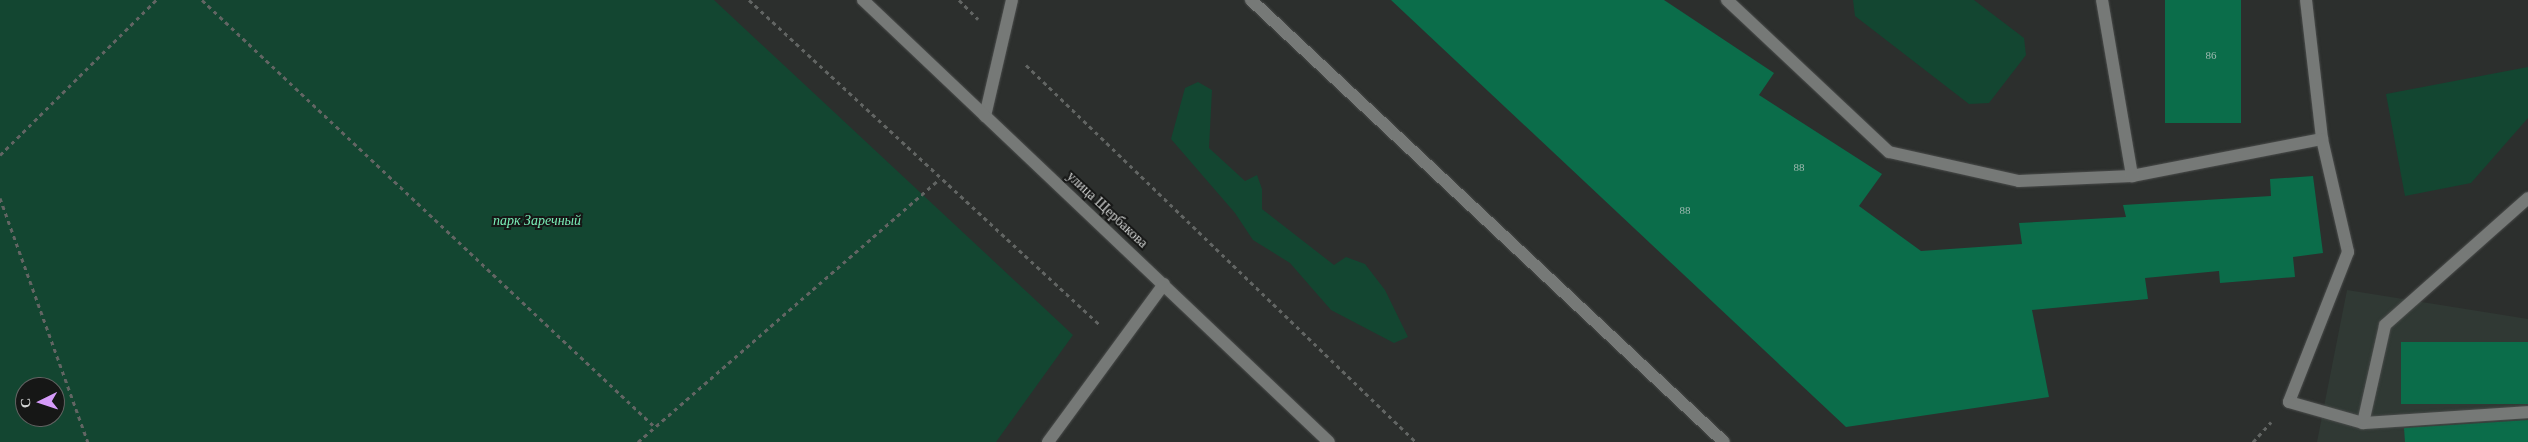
<!DOCTYPE html>
<meta charset="utf-8">
<style>
body{margin:0}
#map{position:relative;width:2528px;height:442px;overflow:hidden;background:#2c2f2d;font-family:"Times New Roman",serif}
div>[style]{position:absolute}
.built>*{inset:0;background:#303934}
.green>*{inset:0;background:#134631}
.building>*{inset:0;background:#0b6d4a;transform-origin:0 0}
.path>*{height:3px;margin-top:-1.5px;transform-origin:0;background:repeating-linear-gradient(90deg,#626563 0 4px,transparent 0 8px)}
.roads{filter:drop-shadow(0 0 1px #4a4c4b) drop-shadow(0 0 1px #4a4c4b)}
.service>*{height:12px;margin:-6px;padding:0 6px;transform-origin:6px;border-radius:6px;background:#767977}
.minor>*{height:12px;margin:-6px;padding:0 6px;transform-origin:6px;border-radius:6px;background:#767977}
.secondary>*{height:12px;margin:-6px;padding:0 6px;transform-origin:6px;border-radius:6px;background:#767977}
span{translate:-50% -50%;white-space:nowrap;text-align:center;line-height:1.15;-webkit-text-stroke:4px #161716;paint-order:stroke}
.number-label{font-size:11px;color:#a1bbb2}
.number-label span{-webkit-text-stroke-width:0}
.street-label{font-size:14px;color:#d3d5d4}
.park-label{font-size:14px;color:#7aeeb8;font-style:italic}
.north{position:absolute;left:15px;top:377px;width:50px;height:50px;box-sizing:border-box;background:#161716;border:1px solid #626362;border-radius:50%;rotate:266deg;font-size:14px;font-weight:700;line-height:20px;text-align:center;color:#d3d5d4}
.north::after{content:'';display:block;margin:auto;width:18px;height:22px;background:#d69bfa;clip-path:polygon(50% 0,100% 100%,50% 72%,0 100%)}
</style>
<div id="map">
<div class="built">
<div style="clip-path:polygon(2347px 290px,2528px 319px,2528px 442px,2317px 442px)"></div>
</div>
<div class="green">
<div style="clip-path:polygon(evenodd,0 0,714px 0,1073px 335px,996px 442px,0 442px,0 0,25px 387px,55px 387px,55px 417px,25px 417px,25px 387px)"></div>
<div style="clip-path:polygon(1853px 0,1974px 0,2024px 38px,2026px 55px,1989px 103px,1969px 104px,1855px 16px)"></div>
<div style="clip-path:polygon(2528px 67px,2528px 118px,2471px 183px,2405px 196px,2386px 94px)"></div>
<div style="clip-path:polygon(1198px 82px,1212px 90px,1209px 148px,1245px 181px,1257px 175px,1262px 189px,1262px 209px,1334px 265px,1346px 257px,1365px 264px,1385px 290px,1408px 337px,1394px 343px,1331px 310px,1290px 263px,1253px 240px,1235px 213px,1171px 139px,1185px 88px)"></div>
</div>
<div class="building">
<div style="clip-path:polygon(1391px 0,1664px 0,1774px 73px,1759px 95px,1882px 174px,1859px 206px,1921px 251px,2022px 244px,2019px 223px,2126px 217px,2123px 205px,2271px 196px,2270px 179px,2313px 176px,2323px 253px,2293px 257px,2295px 277px,2220px 283px,2219px 271px,2145px 278px,2148px 299px,2032px 310px,2049px 397px,1846px 427px)"></div>
<div style="left:2165px;top:0;width:76px;height:123px"></div>
<div style="left:2528px;top:342px;width:62px;height:127px;rotate:90deg"></div>
<div style="clip-path:polygon(2528px 420px,2528px 442px,2405px 442px,2404px 428px)"></div>
</div>
<div class="path">
<div style="left:202px;top:0;width:623px;rotate:43.31deg"></div>
<div style="left:749px;top:0;width:478px;rotate:42.8deg"></div>
<div style="left:959px;top:0;width:27px;rotate:45deg"></div>
<div style="left:1026px;top:65px;width:542px;rotate:44.03deg"></div>
<div style="left:0;top:155px;width:220px;rotate:-44.8deg"></div>
<div style="left:0;top:198px;width:259px;rotate:70.2deg"></div>
<div style="left:638px;top:442px;width:400px;rotate:-41.1deg"></div>
<div style="left:2253px;top:442px;width:27px;rotate:-48deg"></div>
</div>
<div class="roads">
<div class="service">
<div style="left:1251px;top:0;width:647px;rotate:43.06deg"></div>
<div style="left:1727px;top:0;width:222px;rotate:43.2deg"></div>
<div style="left:1889px;top:152px;width:133px;rotate:12.6deg"></div>
<div style="left:2019px;top:181px;width:113px;rotate:-2.5deg"></div>
<div style="left:2132px;top:176px;width:194px;rotate:-11deg"></div>
<div style="left:2102px;top:0;width:179px;rotate:80.3deg"></div>
<div style="left:2306px;top:0;width:140px;rotate:83.4deg"></div>
<div style="left:2322px;top:139px;width:116px;rotate:77deg"></div>
<div style="left:2348px;top:252px;width:161px;rotate:111.5deg"></div>
<div style="left:2289px;top:402px;width:77px;rotate:15.8deg"></div>
<div style="left:2363px;top:423px;width:165px;rotate:-3.8deg"></div>
<div style="left:985px;top:116px;width:119px;rotate:-76.9deg"></div>
<div style="left:2363px;top:423px;width:100px;rotate:-77.3deg"></div>
<div style="left:2385px;top:325px;width:191px;rotate:-41.6deg"></div>
</div>
<div class="minor">
<div style="left:1048px;top:442px;width:196px;rotate:-53.7deg"></div>
</div>
<div class="secondary">
<div style="left:863px;top:0;width:642px;rotate:43.49deg"></div>
</div>
</div>
<div class="number-label">
<span style="left:2211px;top:55px">86</span>
<span style="left:1799px;top:167px">88</span>
<span style="left:1685px;top:210px">88</span>
</div>
<div class="street-label">
<span style="left:1107px;top:210px;rotate:43deg">улица Щербакова</span>
</div>
<div class="park-label">
<span style="left:537px;top:221px">парк Заречный</span>
</div>
<div class="north">С</div>
</div>
